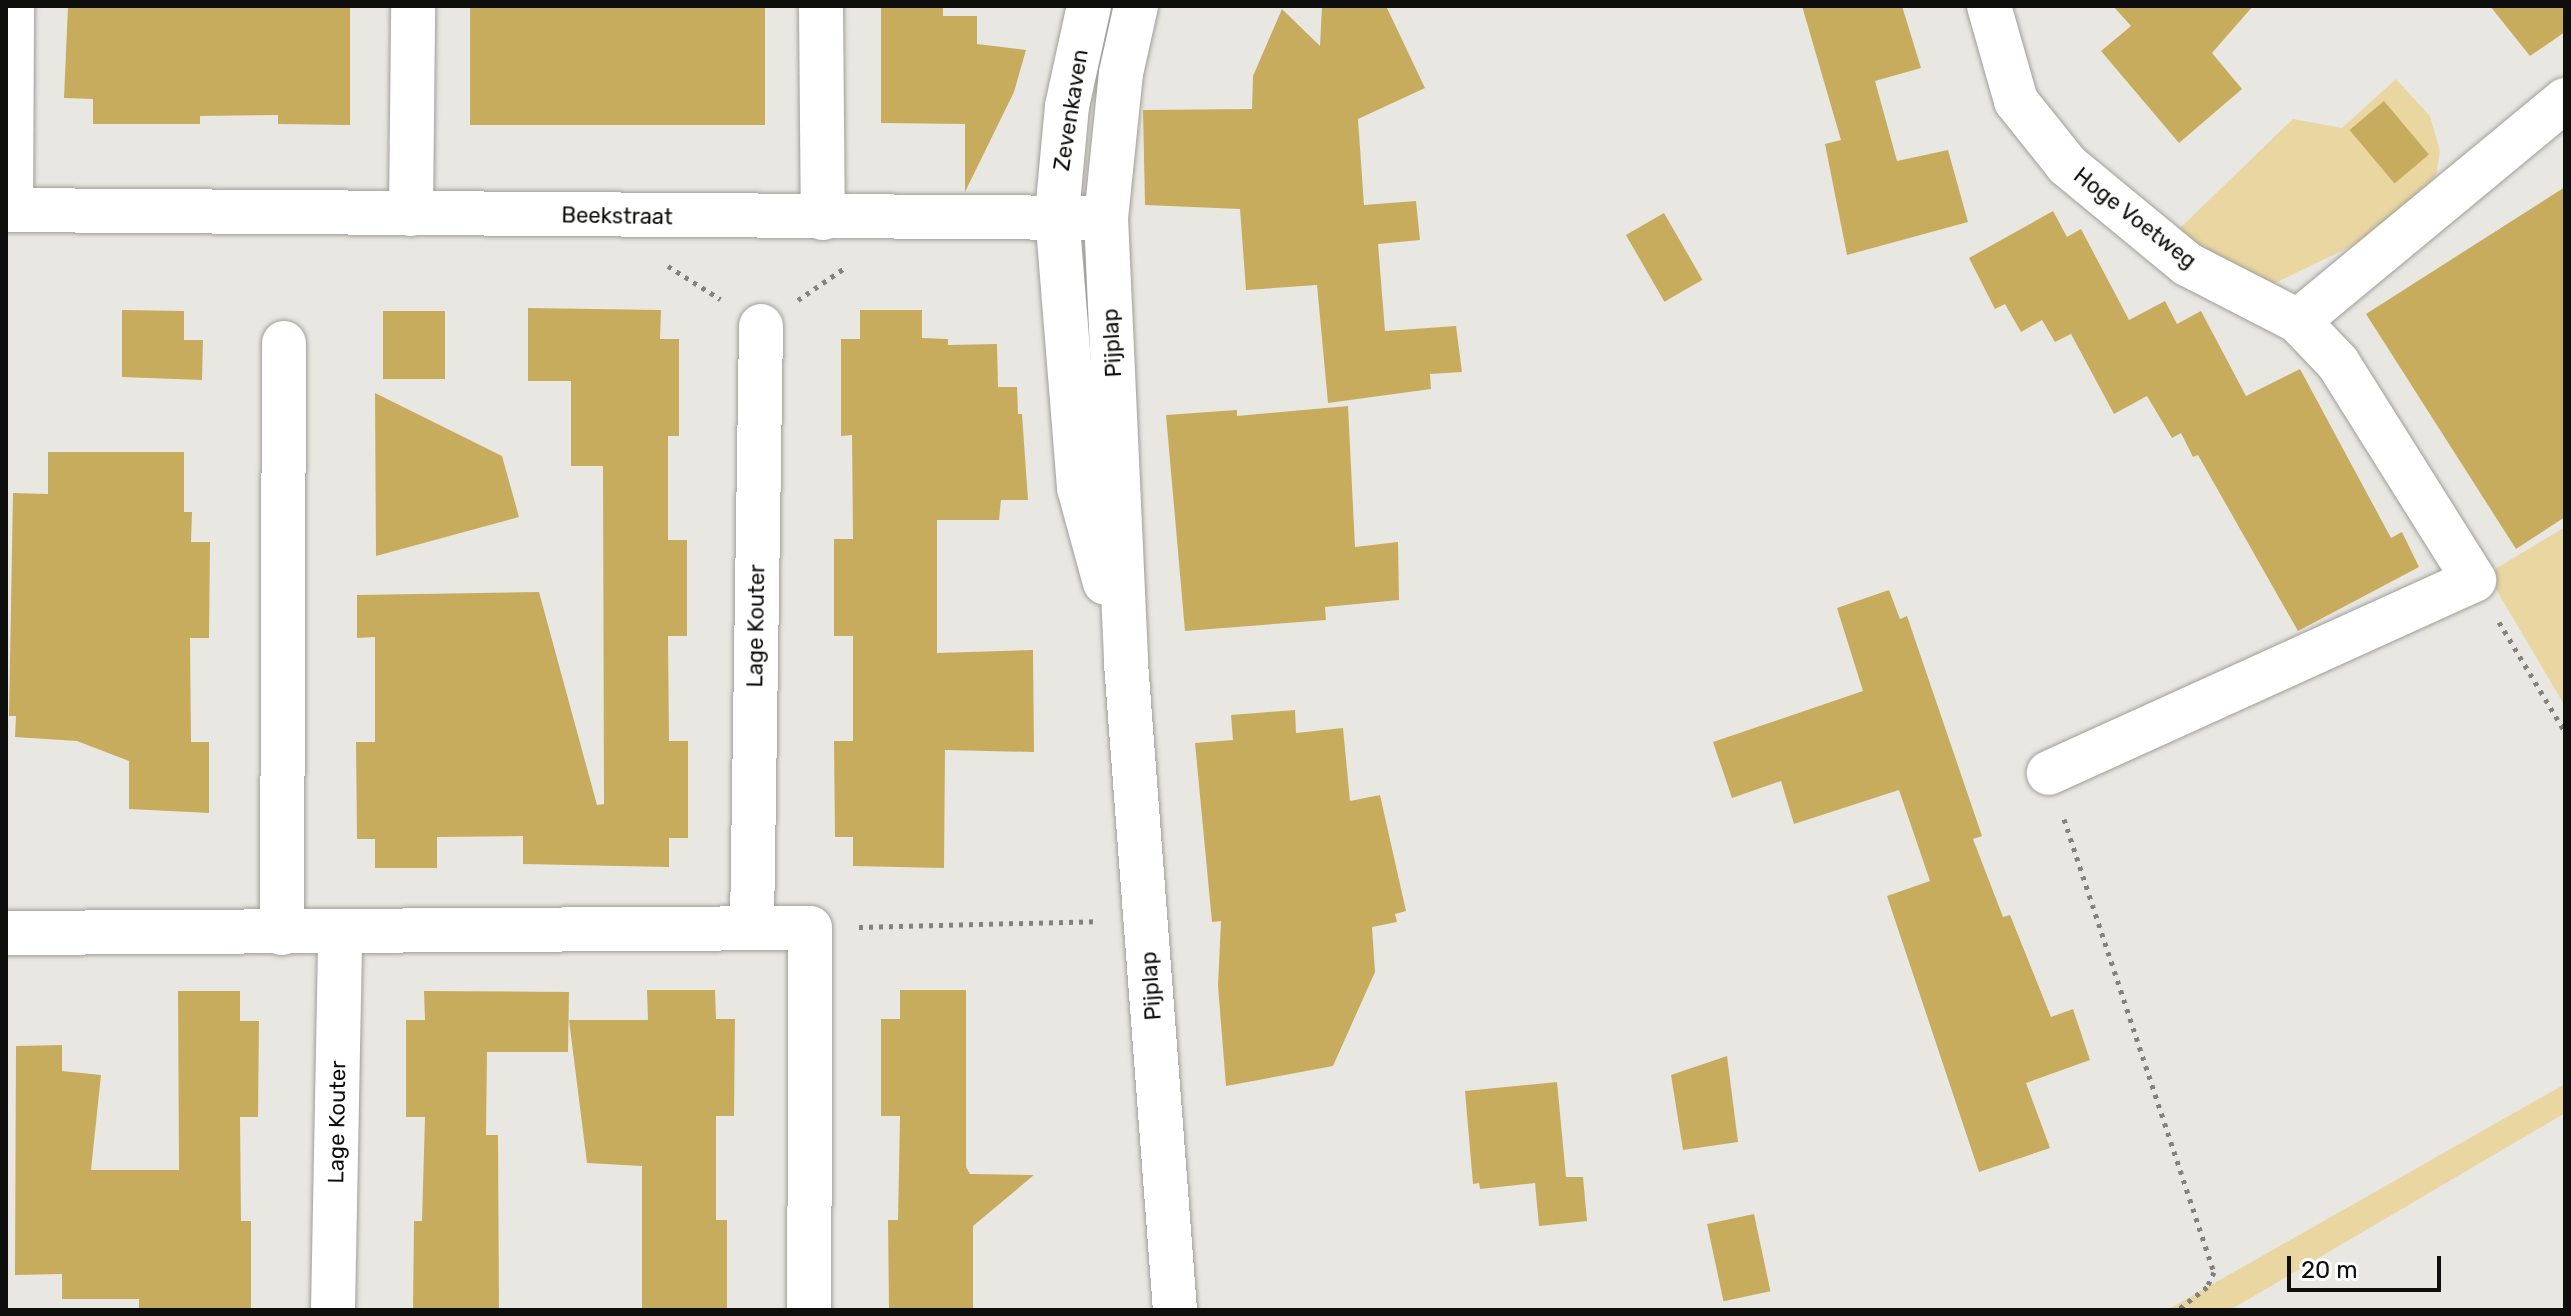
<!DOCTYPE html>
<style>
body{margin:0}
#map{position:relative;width:2571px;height:1316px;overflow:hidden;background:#e9e7e2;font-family:Rubik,sans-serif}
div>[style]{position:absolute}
.green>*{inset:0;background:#e9d6a1}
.building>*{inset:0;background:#c8ac5e;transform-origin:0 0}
.path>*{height:5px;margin-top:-2.5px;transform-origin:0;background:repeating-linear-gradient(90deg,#84827f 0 4px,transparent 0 10px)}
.roads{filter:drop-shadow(0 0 2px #9f9e99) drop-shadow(0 0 2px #9f9e99)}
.minor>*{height:44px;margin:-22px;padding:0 22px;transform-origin:22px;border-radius:22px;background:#fff}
span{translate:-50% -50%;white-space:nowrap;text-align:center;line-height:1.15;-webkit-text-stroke:7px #fff;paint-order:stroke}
.street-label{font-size:22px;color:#0e0e0c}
.frame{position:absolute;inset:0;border:8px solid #0e0e0c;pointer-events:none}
.scale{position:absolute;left:2287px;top:1256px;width:154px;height:36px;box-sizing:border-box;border:4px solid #0e0e0c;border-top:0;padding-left:10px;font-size:24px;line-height:28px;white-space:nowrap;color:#0e0e0c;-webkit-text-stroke:6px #fff;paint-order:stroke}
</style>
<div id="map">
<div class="green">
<div style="clip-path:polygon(2396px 79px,2430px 116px,2440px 151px,2436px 175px,2412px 203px,2364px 240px,2273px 284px,2175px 233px,2293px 119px,2342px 128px)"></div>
<div style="clip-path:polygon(2565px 527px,2565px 706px,2487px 574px)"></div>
<div style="clip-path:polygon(2565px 1084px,2565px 1113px,2230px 1310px,2167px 1310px)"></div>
</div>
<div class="building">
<div style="clip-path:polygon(68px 6px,350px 6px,350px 125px,278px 124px,278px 115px,200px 116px,200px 124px,93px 124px,93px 99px,64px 98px)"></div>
<div style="left:470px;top:6px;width:295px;height:119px"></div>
<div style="clip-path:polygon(881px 6px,943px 6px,943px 16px,977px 16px,977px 44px,1026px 50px,1014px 92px,965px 192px,965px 124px,881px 123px)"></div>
<div style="clip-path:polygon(1322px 6px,1386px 6px,1425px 88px,1358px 119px,1364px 205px,1416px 201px,1420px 240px,1378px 244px,1385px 331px,1456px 326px,1462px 372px,1430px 374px,1431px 389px,1328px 403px,1317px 285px,1246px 290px,1240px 209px,1145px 205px,1143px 110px,1252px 109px,1253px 76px,1282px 9px,1320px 46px)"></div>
<div style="clip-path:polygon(1802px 6px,1902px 6px,1921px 68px,1875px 81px,1897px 161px,1948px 150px,1968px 222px,1847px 255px,1825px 144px,1841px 140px)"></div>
<div style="clip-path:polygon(2113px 6px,2253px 6px,2212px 53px,2242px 89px,2179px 143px,2101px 51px,2131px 26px)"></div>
<div style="clip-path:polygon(2490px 6px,2565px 6px,2565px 32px,2530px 56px)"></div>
<div style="left:2384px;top:101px;width:70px;height:45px;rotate:50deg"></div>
<div style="clip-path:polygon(2565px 187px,2565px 517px,2516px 549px,2366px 314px)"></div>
<div style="clip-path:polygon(2053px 211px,2067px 237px,2081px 229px,2129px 320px,2165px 301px,2177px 324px,2201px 311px,2246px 396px,2300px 369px,2391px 538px,2402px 532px,2419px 567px,2298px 631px,2198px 455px,2193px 457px,2181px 433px,2172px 438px,2147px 396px,2114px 414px,2071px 334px,2055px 342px,2042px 320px,2021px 332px,2005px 304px,1995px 309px,1969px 258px)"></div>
<div style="left:1664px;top:213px;width:77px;height:44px;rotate:60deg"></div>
<div style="clip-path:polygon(528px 308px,661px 310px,660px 339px,679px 339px,679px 436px,668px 436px,668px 540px,687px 540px,687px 636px,668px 636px,669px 741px,688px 741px,688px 838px,669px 838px,669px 867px,523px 864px,523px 836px,437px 837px,437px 868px,375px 868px,375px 839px,357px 839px,356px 742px,375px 742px,375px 637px,357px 638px,357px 595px,539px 592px,597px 805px,604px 804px,603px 466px,571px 466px,571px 381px,528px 381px)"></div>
<div style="clip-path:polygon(122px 310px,184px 311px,184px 340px,203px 340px,202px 380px,122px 377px)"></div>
<div style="clip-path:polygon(860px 310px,922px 310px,922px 338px,948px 339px,948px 345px,997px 344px,998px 387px,1017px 387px,1018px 414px,1022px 414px,1028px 500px,1001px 500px,999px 520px,937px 520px,937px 653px,1033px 650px,1034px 752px,945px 750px,944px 868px,853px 866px,853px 837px,835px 837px,834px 741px,853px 741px,853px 636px,834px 636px,834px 539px,853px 539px,852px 435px,841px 436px,841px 339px,860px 339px)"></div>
<div style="left:383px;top:311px;width:62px;height:68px"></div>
<div style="clip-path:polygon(375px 393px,502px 456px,519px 517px,376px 556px)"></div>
<div style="clip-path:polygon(1348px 406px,1355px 547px,1398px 542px,1399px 600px,1325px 607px,1326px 620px,1185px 631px,1166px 415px,1237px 410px,1237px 416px)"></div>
<div style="clip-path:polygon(48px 452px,184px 452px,184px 512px,192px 512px,191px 542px,210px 542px,209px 638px,190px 638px,191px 742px,209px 742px,209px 813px,129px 809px,129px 761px,77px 741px,15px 737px,16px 716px,9px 716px,13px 493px,48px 494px)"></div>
<div style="clip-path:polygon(1889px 590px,1900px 619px,1907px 616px,1982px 836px,1973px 839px,2003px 917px,2010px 915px,2051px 1017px,2073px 1009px,2090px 1060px,2026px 1083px,2050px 1148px,1979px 1172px,1887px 896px,1930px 881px,1899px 790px,1794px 824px,1781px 781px,1732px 798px,1713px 742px,1863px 691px,1837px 608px)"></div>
<div style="clip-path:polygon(1295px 710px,1296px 733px,1343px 728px,1350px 801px,1380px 795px,1406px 911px,1395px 914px,1397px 922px,1372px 927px,1375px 972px,1333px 1066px,1226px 1086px,1218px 986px,1221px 921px,1212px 922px,1195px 743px,1233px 740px,1231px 715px)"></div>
<div style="clip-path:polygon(647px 990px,715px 990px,716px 1019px,735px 1019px,734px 1116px,716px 1116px,716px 1220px,727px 1220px,727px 1310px,642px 1310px,642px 1166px,587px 1163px,569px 1020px,648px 1020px)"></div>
<div style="clip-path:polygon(900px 990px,966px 990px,966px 1167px,970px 1174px,1034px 1175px,973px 1226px,973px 1310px,889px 1310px,888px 1220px,898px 1220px,900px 1116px,881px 1116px,881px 1019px,900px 1019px)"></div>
<div style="clip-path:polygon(178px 991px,240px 991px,240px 1021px,259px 1021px,258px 1117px,240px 1117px,241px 1221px,251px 1221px,251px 1310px,139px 1310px,139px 1299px,62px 1299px,62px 1274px,15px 1275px,16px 1046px,62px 1045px,62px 1071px,101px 1075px,91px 1170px,179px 1170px)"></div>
<div style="clip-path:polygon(424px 991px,569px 992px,568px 1052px,487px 1052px,486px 1135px,498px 1135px,499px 1310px,413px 1310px,414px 1221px,422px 1221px,425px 1117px,406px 1117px,406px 1020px,425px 1020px)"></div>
<div style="clip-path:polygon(1727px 1056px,1738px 1142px,1683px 1150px,1671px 1075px)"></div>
<div style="clip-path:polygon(1557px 1082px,1566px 1177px,1583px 1177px,1587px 1221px,1539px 1226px,1535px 1183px,1480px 1189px,1479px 1183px,1473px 1184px,1465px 1091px)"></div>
<div style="left:1754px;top:1214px;width:79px;height:48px;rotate:78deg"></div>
</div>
<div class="path">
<div style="left:668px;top:266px;width:62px;rotate:32.4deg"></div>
<div style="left:798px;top:300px;width:58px;rotate:-34.5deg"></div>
<div style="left:2499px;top:622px;width:128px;rotate:59deg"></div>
<div style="left:2064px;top:819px;width:477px;rotate:71.7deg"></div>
<div style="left:2214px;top:1272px;width:17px;rotate:115deg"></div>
<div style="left:2207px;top:1287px;width:37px;rotate:142deg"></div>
<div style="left:859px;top:927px;width:238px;rotate:-1.4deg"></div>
</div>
<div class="roads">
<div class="minor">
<div style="left:821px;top:6px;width:212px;rotate:89.5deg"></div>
<div style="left:1089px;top:6px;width:102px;rotate:102.4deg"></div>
<div style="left:1067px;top:106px;width:108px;rotate:95.3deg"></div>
<div style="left:1057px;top:214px;width:275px;rotate:85.4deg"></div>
<div style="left:1079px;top:488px;width:98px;rotate:74.7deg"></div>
<div style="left:1136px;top:6px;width:69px;rotate:102.6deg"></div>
<div style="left:1121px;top:73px;width:146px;rotate:95.9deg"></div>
<div style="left:1106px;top:218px;width:445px;rotate:87.4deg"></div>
<div style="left:1126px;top:663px;width:649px;rotate:85.67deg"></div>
<div style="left:1989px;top:6px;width:99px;rotate:74.1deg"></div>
<div style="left:2016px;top:101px;width:82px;rotate:51.4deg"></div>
<div style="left:2067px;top:165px;width:156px;rotate:39.5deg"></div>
<div style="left:2187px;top:264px;width:125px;rotate:27.2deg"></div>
<div style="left:2298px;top:321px;width:58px;rotate:46.4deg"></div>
<div style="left:2338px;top:363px;width:256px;rotate:57.9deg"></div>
<div style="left:2474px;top:580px;width:467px;rotate:155.6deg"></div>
<div style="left:6px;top:210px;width:1100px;rotate:0.42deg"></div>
<div style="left:11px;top:210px;width:204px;rotate:-89.7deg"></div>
<div style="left:411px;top:214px;width:208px;rotate:-89.4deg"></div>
<div style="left:2298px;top:321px;width:347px;rotate:-39.6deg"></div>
<div style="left:752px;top:926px;width:600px;rotate:-89.14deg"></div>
<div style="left:6px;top:933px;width:804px;rotate:-0.36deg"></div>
<div style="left:810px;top:928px;width:382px;rotate:90.1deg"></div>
<div style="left:282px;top:933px;width:590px;rotate:-89.81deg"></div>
<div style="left:333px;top:1310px;width:377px;rotate:-88.9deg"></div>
</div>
</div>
<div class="street-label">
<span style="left:1071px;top:110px;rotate:-81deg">Zevenkaven</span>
<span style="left:617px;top:216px;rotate:1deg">Beekstraat</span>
<span style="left:2135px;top:218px;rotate:38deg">Hoge Voetweg</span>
<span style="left:1112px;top:343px;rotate:-93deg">Pijplap</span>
<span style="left:756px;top:626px;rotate:-89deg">Lage Kouter</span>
<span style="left:1151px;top:986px;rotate:-94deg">Pijplap</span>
<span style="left:337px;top:1122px;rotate:-89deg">Lage Kouter</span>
</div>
<div class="frame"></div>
<div class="scale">20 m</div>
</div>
